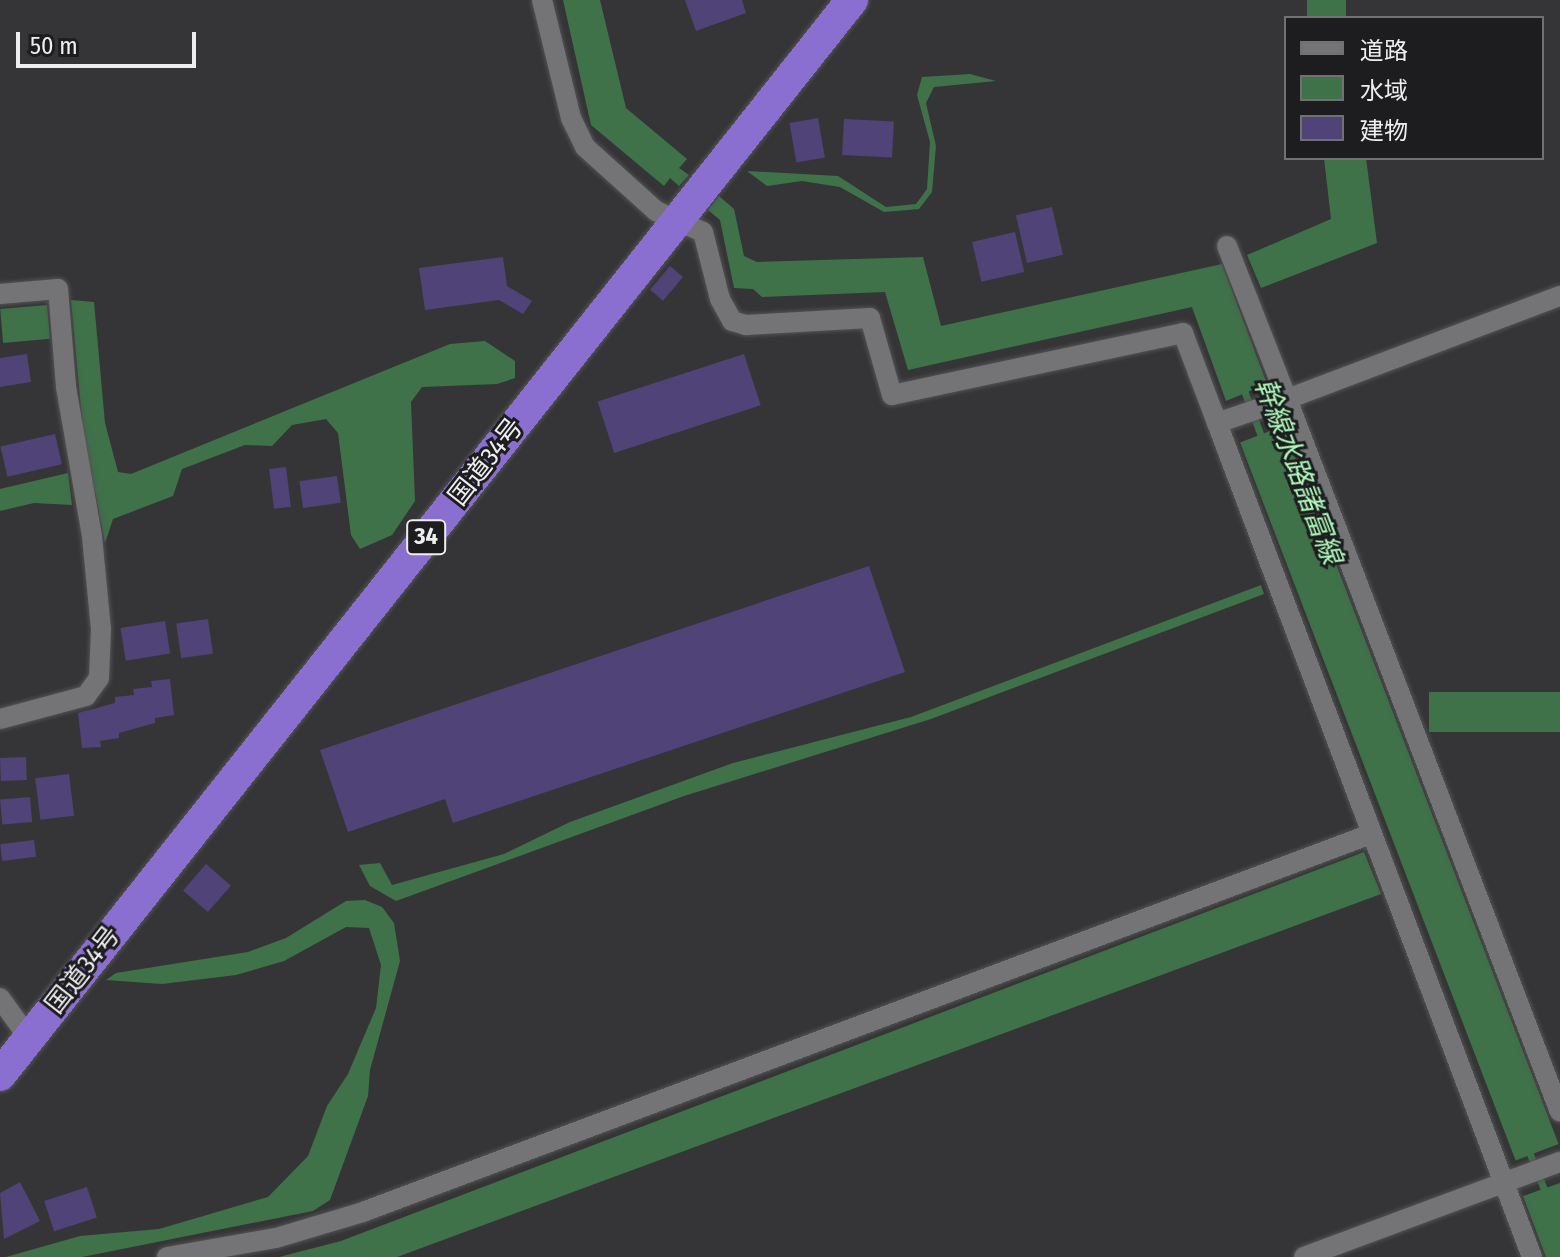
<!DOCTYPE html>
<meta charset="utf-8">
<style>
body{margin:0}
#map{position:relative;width:1560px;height:1257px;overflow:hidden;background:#353537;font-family:"Fira Sans Condensed","Noto Sans JP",sans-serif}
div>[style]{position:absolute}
.water>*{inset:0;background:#3f7249;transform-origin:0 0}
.stream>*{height:7px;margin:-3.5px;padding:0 3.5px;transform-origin:3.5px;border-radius:3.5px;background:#3f7249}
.building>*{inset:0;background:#504377;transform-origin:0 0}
.roads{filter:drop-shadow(0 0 2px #535355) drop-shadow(0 0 2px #535355)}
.minor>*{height:20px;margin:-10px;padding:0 10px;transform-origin:10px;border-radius:10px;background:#747477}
.trunk>*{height:32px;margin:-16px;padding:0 16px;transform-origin:16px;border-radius:16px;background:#8a6ed0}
span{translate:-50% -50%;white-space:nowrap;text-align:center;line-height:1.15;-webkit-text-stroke:6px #1d1c1e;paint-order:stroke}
.shield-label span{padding:2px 6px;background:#1d1c1e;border:2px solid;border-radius:6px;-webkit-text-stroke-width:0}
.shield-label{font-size:24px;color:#eeeef0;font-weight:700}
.street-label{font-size:26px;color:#eeeef0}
.water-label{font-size:28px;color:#adfabb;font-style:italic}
.legend{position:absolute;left:1284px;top:16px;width:260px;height:144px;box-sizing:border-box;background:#1d1c1e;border:2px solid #717072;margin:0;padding:10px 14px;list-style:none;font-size:24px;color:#eeeef0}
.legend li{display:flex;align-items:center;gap:16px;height:40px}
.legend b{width:40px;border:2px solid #717072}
.scale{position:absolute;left:16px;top:32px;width:180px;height:36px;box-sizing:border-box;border:4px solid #eeeef0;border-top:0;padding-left:10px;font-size:24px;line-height:28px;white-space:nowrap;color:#eeeef0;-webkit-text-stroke:6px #1d1c1e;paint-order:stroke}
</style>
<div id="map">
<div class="water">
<div style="clip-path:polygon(563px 0,600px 0,626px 108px,687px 159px,679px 168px,689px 175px,679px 186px,670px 178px,664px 186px,591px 125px)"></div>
<div style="left:1307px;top:0;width:39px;height:18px"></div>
<div style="clip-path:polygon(970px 74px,996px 81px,934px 87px,926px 103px,936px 146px,932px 192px,919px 209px,884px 212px,840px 187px,802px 181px,767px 186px,747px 171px,838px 176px,886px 207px,916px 204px,927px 189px,930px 142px,917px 95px,922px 77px)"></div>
<div style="clip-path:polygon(1324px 158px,1366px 158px,1377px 243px,1261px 288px,1247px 255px,1331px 219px)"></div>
<div style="clip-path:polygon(719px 196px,734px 209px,744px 256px,757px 262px,923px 257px,941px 326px,1222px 264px,1267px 384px,1226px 401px,1192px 307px,908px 370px,885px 292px,762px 297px,753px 289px,734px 288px,720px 220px,708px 210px)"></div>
<div style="clip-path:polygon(71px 300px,94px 302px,105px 423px,118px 472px,131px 474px,450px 344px,485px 341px,515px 361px,515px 378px,497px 384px,422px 387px,411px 402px,415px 501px,392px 535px,360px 549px,351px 535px,338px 433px,326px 419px,292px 425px,272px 446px,245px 445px,182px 469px,173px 496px,113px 519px,105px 543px,83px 430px)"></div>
<div style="left:47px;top:305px;width:34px;height:47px;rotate:85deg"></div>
<div style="left:1283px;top:426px;width:769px;height:46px;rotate:69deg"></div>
<div style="clip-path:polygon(68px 473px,72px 505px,34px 503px,0 511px,0 489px)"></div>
<div style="clip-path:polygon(1261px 585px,1264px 594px,931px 719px,684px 796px,396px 901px,370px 886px,359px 865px,380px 863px,392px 885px,504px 854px,570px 822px,733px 763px,911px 717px)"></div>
<div style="left:1560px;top:692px;width:40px;height:131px;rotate:90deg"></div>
<div style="clip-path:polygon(1364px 852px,1381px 894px,397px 1257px,279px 1257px,341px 1241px)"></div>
<div style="clip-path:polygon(365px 900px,382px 907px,394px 923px,400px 961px,370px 1070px,368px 1096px,330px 1200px,313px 1211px,82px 1257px,6px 1257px,80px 1236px,159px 1229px,268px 1197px,308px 1156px,327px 1106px,348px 1074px,376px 1008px,381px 965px,369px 928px,346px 927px,284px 961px,236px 975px,162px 984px,106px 980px,116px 973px,248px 952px,286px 938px,346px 901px)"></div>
<div style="clip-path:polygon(1560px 1183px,1560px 1257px,1546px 1257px,1523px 1196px)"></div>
</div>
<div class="stream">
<div style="left:1242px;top:385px;width:63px;rotate:69.6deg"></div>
<div style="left:1528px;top:1149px;width:52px;rotate:68.4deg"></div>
</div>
<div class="building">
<div style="clip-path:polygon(685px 0,742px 0,746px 13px,696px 31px)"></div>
<div style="left:818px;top:118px;width:40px;height:29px;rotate:80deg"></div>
<div style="left:844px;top:119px;width:50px;height:36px;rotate:3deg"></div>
<div style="left:1052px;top:207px;width:49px;height:37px;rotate:77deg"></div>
<div style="left:1015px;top:232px;width:41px;height:44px;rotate:77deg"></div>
<div style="clip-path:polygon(503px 257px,507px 286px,532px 301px,523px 314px,499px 300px,425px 310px,419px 268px)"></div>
<div style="left:670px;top:266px;width:17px;height:31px;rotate:40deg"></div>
<div style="clip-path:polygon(27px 354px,31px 382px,0 387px,0 358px)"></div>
<div style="left:744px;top:354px;width:54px;height:154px;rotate:72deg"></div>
<div style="left:55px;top:434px;width:31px;height:56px;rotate:77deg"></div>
<div style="left:286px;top:467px;width:40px;height:17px;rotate:83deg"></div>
<div style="left:337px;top:476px;width:27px;height:38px;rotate:82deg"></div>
<div style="clip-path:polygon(869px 566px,905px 672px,453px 823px,445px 799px,348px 832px,320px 750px)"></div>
<div style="left:208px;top:619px;width:35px;height:32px;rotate:82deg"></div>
<div style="left:165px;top:621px;width:33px;height:45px;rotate:81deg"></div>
<div style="clip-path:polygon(170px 679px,174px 715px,155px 718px,155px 723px,119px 733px,119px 738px,100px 741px,101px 747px,82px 748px,78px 713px,115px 703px,115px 697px,134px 695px,133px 689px,152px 687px,151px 681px)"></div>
<div style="left:26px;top:757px;width:23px;height:26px;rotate:88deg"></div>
<div style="left:69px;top:774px;width:42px;height:34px;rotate:83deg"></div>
<div style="left:30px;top:797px;width:25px;height:30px;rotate:85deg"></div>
<div style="left:34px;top:840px;width:17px;height:34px;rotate:83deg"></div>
<div style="left:206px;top:864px;width:33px;height:35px;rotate:41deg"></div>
<div style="clip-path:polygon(20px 1182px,40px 1221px,4px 1239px,0 1193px)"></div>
<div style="left:87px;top:1187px;width:32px;height:45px;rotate:72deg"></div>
</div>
<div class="roads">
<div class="minor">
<div style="left:542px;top:0;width:122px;rotate:76.2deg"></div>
<div style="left:571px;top:118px;width:32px;rotate:64deg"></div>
<div style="left:585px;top:147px;width:96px;rotate:42deg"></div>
<div style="left:656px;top:211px;width:51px;rotate:24.1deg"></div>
<div style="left:703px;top:232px;width:69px;rotate:75.8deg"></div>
<div style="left:720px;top:299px;width:25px;rotate:61deg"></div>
<div style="left:732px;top:321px;width:15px;rotate:16deg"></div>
<div style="left:746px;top:325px;width:124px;rotate:-3.2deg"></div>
<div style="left:870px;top:318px;width:80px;rotate:74.1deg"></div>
<div style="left:892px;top:395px;width:298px;rotate:-12deg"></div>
<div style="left:1183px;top:333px;width:96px;rotate:69.3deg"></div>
<div style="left:1217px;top:423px;width:74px;rotate:-18.9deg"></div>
<div style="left:1287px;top:399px;width:763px;rotate:69.05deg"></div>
<div style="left:1227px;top:246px;width:164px;rotate:68.6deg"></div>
<div style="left:1287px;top:399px;width:292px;rotate:-20.7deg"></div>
<div style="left:0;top:294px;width:58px;rotate:-4.9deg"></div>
<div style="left:58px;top:289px;width:98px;rotate:85.3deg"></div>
<div style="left:66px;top:387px;width:151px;rotate:80.1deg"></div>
<div style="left:92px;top:536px;width:93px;rotate:84.5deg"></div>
<div style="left:101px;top:629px;width:49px;rotate:92.3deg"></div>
<div style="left:99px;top:678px;width:22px;rotate:126deg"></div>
<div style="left:86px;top:696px;width:89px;rotate:165deg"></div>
<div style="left:1217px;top:423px;width:892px;rotate:69.31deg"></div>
<div style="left:0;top:998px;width:49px;rotate:54.1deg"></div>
<div style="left:167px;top:1257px;width:111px;rotate:-9.9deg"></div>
<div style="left:276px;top:1238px;width:91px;rotate:-16.6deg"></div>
<div style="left:363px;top:1212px;width:1077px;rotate:-20.56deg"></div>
<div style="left:1304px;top:1257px;width:273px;rotate:-20.4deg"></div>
</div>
<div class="trunk">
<div style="left:0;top:1075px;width:1372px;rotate:-51.6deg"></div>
</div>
</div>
<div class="shield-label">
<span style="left:426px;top:537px">34</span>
</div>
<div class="street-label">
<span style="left:486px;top:462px;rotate:-52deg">国道34号</span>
<span style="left:83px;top:970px;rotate:-52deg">国道34号</span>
</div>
<div class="water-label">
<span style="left:1298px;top:471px;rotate:69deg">幹線水路諸富線</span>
</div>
<ul class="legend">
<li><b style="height:10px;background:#747477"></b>道路</li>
<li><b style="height:22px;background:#3f7249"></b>水域</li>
<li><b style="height:22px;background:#504377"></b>建物</li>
</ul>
<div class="scale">50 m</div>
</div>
